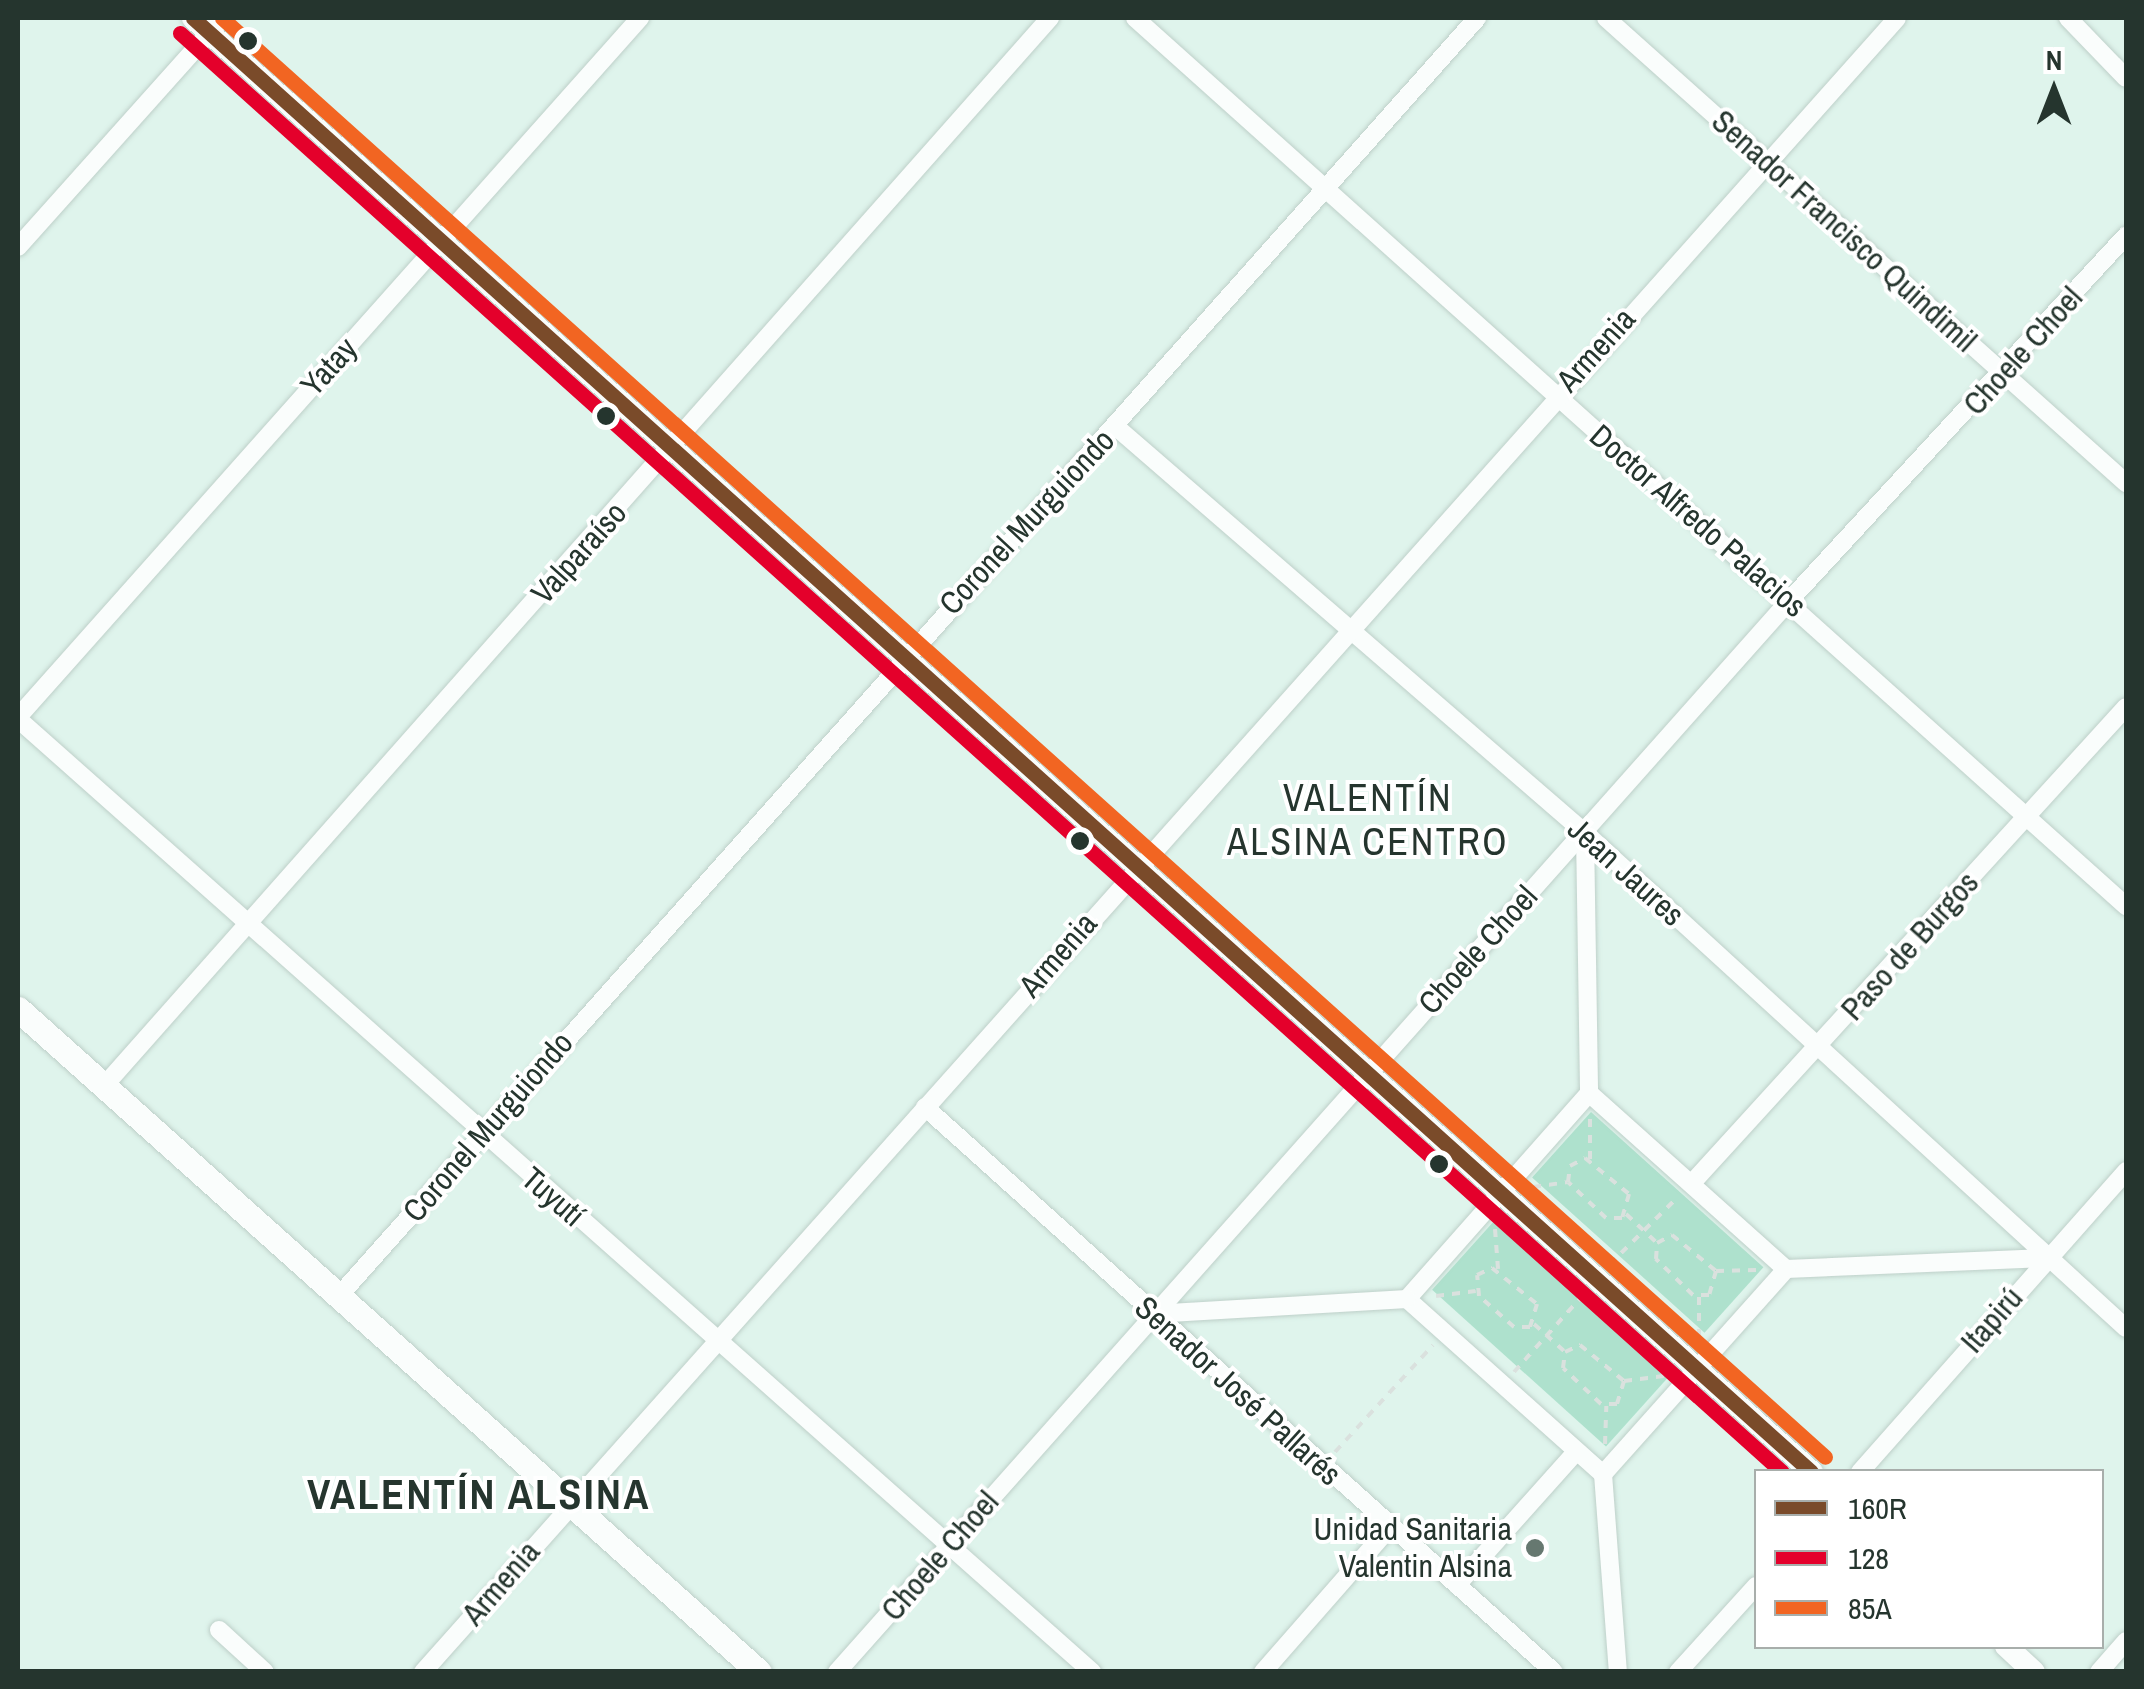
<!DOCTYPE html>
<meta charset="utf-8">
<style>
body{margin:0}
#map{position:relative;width:2144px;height:1689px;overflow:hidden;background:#dff4ec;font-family:"Archivo Narrow",sans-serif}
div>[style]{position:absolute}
.green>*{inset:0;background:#aee1cd;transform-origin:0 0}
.path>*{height:4px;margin-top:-2px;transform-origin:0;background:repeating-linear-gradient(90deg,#dae1de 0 8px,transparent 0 16px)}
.roads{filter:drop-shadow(0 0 2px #bed0c9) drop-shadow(0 0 2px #bed0c9)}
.minor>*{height:18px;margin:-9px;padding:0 9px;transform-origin:9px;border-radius:9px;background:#fafdfc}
.tertiary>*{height:22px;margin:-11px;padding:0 11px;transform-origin:11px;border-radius:11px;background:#fafdfc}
.secondary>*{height:25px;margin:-12.5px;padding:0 12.5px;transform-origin:12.5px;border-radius:12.5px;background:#fafdfc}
.bus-1>*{height:15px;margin:-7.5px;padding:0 7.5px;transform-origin:7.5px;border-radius:7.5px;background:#7a4b2a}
.bus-2>*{height:15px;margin:-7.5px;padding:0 7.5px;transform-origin:7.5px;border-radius:7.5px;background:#e4002b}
.bus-3>*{height:15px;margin:-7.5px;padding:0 7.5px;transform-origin:7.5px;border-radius:7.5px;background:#f26522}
.dots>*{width:28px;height:28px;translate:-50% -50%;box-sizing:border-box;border:5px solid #fff;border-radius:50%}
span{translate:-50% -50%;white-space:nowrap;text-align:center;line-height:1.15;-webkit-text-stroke:8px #fff;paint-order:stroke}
.street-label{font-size:32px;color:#25352e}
.poi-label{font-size:32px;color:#25352e}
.right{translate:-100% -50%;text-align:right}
.quarter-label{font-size:38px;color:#25352e;letter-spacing:2.5px}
.district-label{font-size:42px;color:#25352e;font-weight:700;letter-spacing:2.5px}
.frame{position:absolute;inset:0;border:20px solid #25352e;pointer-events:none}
.legend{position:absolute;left:1754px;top:1469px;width:350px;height:180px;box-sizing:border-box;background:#fff;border:2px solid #a8aeab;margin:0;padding:12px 18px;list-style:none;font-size:30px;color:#25352e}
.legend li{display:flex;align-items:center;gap:20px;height:50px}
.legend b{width:50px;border:2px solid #a8aeab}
.north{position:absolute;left:2004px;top:40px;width:100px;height:100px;-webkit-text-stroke:8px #fff;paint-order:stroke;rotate:0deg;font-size:28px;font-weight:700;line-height:40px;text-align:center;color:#25352e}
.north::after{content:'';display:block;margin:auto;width:35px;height:45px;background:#25352e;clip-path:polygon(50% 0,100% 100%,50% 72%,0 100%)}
</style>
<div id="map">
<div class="green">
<div style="left:1591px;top:1112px;width:232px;height:88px;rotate:42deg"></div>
<div style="left:1495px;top:1220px;width:234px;height:94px;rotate:42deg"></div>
</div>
<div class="path">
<div style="left:1590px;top:1119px;width:41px;rotate:90deg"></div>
<div style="left:1585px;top:1158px;width:57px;rotate:39.3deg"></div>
<div style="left:1629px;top:1194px;width:25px;rotate:106deg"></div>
<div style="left:1622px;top:1218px;width:16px;rotate:180deg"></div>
<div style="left:1606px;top:1218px;width:52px;rotate:-136.5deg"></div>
<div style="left:1568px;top:1182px;width:16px;rotate:-83deg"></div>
<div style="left:1570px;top:1166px;width:17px;rotate:-28deg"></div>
<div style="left:1533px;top:1187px;width:35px;rotate:-8deg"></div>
<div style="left:1626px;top:1214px;width:41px;rotate:43deg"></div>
<div style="left:1495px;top:1229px;width:40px;rotate:85.7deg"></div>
<div style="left:1672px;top:1235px;width:57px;rotate:39.3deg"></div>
<div style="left:1716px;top:1271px;width:25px;rotate:106deg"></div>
<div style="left:1709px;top:1295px;width:16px;rotate:180deg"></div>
<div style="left:1693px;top:1295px;width:52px;rotate:-135.8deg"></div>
<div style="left:1656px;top:1259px;width:16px;rotate:-86deg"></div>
<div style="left:1657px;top:1243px;width:17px;rotate:-28deg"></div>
<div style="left:1610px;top:1264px;width:95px;rotate:-44.6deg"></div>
<div style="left:1492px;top:1268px;width:58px;rotate:38.7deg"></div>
<div style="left:1537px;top:1304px;width:24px;rotate:107deg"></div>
<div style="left:1530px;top:1327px;width:16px;rotate:180deg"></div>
<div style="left:1514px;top:1327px;width:47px;rotate:-138.5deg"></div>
<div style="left:1479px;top:1296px;width:21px;rotate:-95deg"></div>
<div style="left:1477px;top:1275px;width:17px;rotate:-25deg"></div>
<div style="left:1716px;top:1271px;width:40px;rotate:-1.4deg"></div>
<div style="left:1436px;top:1296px;width:40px;rotate:-7.1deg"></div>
<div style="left:1699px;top:1297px;width:41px;rotate:90deg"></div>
<div style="left:1534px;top:1324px;width:40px;rotate:42deg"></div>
<div style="left:1580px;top:1345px;width:57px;rotate:39.3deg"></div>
<div style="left:1624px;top:1381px;width:24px;rotate:107deg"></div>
<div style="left:1617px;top:1404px;width:16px;rotate:180deg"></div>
<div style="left:1601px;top:1404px;width:52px;rotate:-136.5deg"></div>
<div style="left:1563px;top:1368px;width:16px;rotate:-83deg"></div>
<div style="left:1565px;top:1352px;width:17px;rotate:-25deg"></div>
<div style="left:1514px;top:1372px;width:105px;rotate:-48.1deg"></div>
<div style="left:1624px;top:1381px;width:40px;rotate:-7.1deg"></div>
<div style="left:1605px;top:1444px;width:38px;rotate:-88deg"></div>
<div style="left:1335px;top:1452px;width:145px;rotate:-47.5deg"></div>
</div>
<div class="roads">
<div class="minor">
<div style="left:1135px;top:18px;width:1331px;rotate:41.86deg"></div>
<div style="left:1606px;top:18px;width:698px;rotate:41.8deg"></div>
<div style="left:2068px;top:18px;width:83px;rotate:46deg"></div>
<div style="left:18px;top:247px;width:307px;rotate:-48.2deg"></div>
<div style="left:1115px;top:426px;width:622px;rotate:40.89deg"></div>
<div style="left:1585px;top:833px;width:733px;rotate:42.46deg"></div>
<div style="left:18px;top:717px;width:936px;rotate:-48.34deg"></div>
<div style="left:18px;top:719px;width:1436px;rotate:41.58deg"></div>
<div style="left:1585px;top:833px;width:260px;rotate:89.1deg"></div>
<div style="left:104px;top:1086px;width:1427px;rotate:-48.47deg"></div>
<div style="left:1589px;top:1093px;width:264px;rotate:41.8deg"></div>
<div style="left:925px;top:1107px;width:845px;rotate:41.93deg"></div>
<div style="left:1692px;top:1183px;width:644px;rotate:-47.64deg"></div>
<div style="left:1786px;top:1269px;width:260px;rotate:-2.4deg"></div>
<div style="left:338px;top:1297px;width:1713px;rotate:-48.31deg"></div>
<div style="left:1407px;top:1299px;width:275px;rotate:-48.5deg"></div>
<div style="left:1407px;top:1299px;width:263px;rotate:41.8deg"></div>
<div style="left:1153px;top:1314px;width:254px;rotate:-3.4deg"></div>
<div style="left:1860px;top:1472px;width:402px;rotate:-48.5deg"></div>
<div style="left:1603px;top:1474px;width:275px;rotate:-48.2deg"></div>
<div style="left:1603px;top:1474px;width:199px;rotate:85.7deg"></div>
<div style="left:1457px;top:1585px;width:177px;rotate:-48.2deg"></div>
<div style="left:219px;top:1630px;width:62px;rotate:42.4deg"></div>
<div style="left:423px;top:1672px;width:2215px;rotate:-48.29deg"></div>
<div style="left:837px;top:1672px;width:1433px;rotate:-48.37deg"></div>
<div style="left:1789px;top:601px;width:497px;rotate:-47.3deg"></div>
<div style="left:1263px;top:1672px;width:193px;rotate:-48.8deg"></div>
<div style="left:1678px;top:1672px;width:116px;rotate:-47.8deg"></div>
<div style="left:2099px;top:1672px;width:41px;rotate:-48.9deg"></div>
</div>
<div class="tertiary">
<div style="left:193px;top:18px;width:2176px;rotate:41.93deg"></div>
<div style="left:2006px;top:1646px;width:38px;rotate:43deg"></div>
</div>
<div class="secondary">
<div style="left:18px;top:1009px;width:994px;rotate:41.82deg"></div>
</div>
</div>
<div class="bus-1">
<div style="left:193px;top:18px;width:2175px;rotate:41.94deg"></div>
</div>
<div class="bus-2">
<div style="left:180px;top:33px;width:2153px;rotate:41.93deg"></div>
</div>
<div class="bus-3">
<div style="left:222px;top:18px;width:2154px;rotate:41.91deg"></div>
</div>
<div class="dots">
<div style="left:248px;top:41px;background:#25352e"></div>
<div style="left:606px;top:416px;background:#25352e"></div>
<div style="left:1080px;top:841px;background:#25352e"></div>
<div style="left:1439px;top:1164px;background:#25352e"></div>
<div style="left:1535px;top:1548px;background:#667870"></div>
</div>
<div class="street-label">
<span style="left:1844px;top:231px;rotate:42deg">Senador Francisco Quindimil</span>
<span style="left:1596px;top:350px;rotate:-48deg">Armenia</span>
<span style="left:2023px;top:351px;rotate:-48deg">Choele Choel</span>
<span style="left:329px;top:367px;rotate:-48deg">Yatay</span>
<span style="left:1698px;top:521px;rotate:41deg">Doctor Alfredo Palacios</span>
<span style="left:1027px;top:522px;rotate:-47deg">Coronel Murguiondo</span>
<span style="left:579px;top:553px;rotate:-48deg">Valparaíso</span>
<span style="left:1626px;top:872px;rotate:42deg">Jean Jaures</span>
<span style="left:1910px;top:946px;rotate:-48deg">Paso de Burgos</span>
<span style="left:1478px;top:950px;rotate:-48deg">Choele Choel</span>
<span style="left:1058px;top:955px;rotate:-49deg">Armenia</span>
<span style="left:488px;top:1127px;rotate:-49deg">Coronel Murguiondo</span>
<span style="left:553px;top:1197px;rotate:41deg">Tuyutí</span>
<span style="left:1992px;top:1320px;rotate:-49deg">Itapirú</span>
<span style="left:1238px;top:1391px;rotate:42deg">Senador José Pallarés</span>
<span style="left:940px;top:1556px;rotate:-49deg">Choele Choel</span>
<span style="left:501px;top:1583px;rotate:-49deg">Armenia</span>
</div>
<div class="poi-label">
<span class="right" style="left:1512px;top:1548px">Unidad Sanitaria<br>Valentin Alsina</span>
</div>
<div class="quarter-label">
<span style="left:1368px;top:820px">VALENTÍN<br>ALSINA CENTRO</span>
</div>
<div class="district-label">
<span style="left:479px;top:1494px">VALENTÍN ALSINA</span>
</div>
<div class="frame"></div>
<ul class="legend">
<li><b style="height:12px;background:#7a4b2a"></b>160R</li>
<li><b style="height:12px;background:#e4002b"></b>128</li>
<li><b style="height:12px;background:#f26522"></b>85A</li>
</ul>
<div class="north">N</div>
</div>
